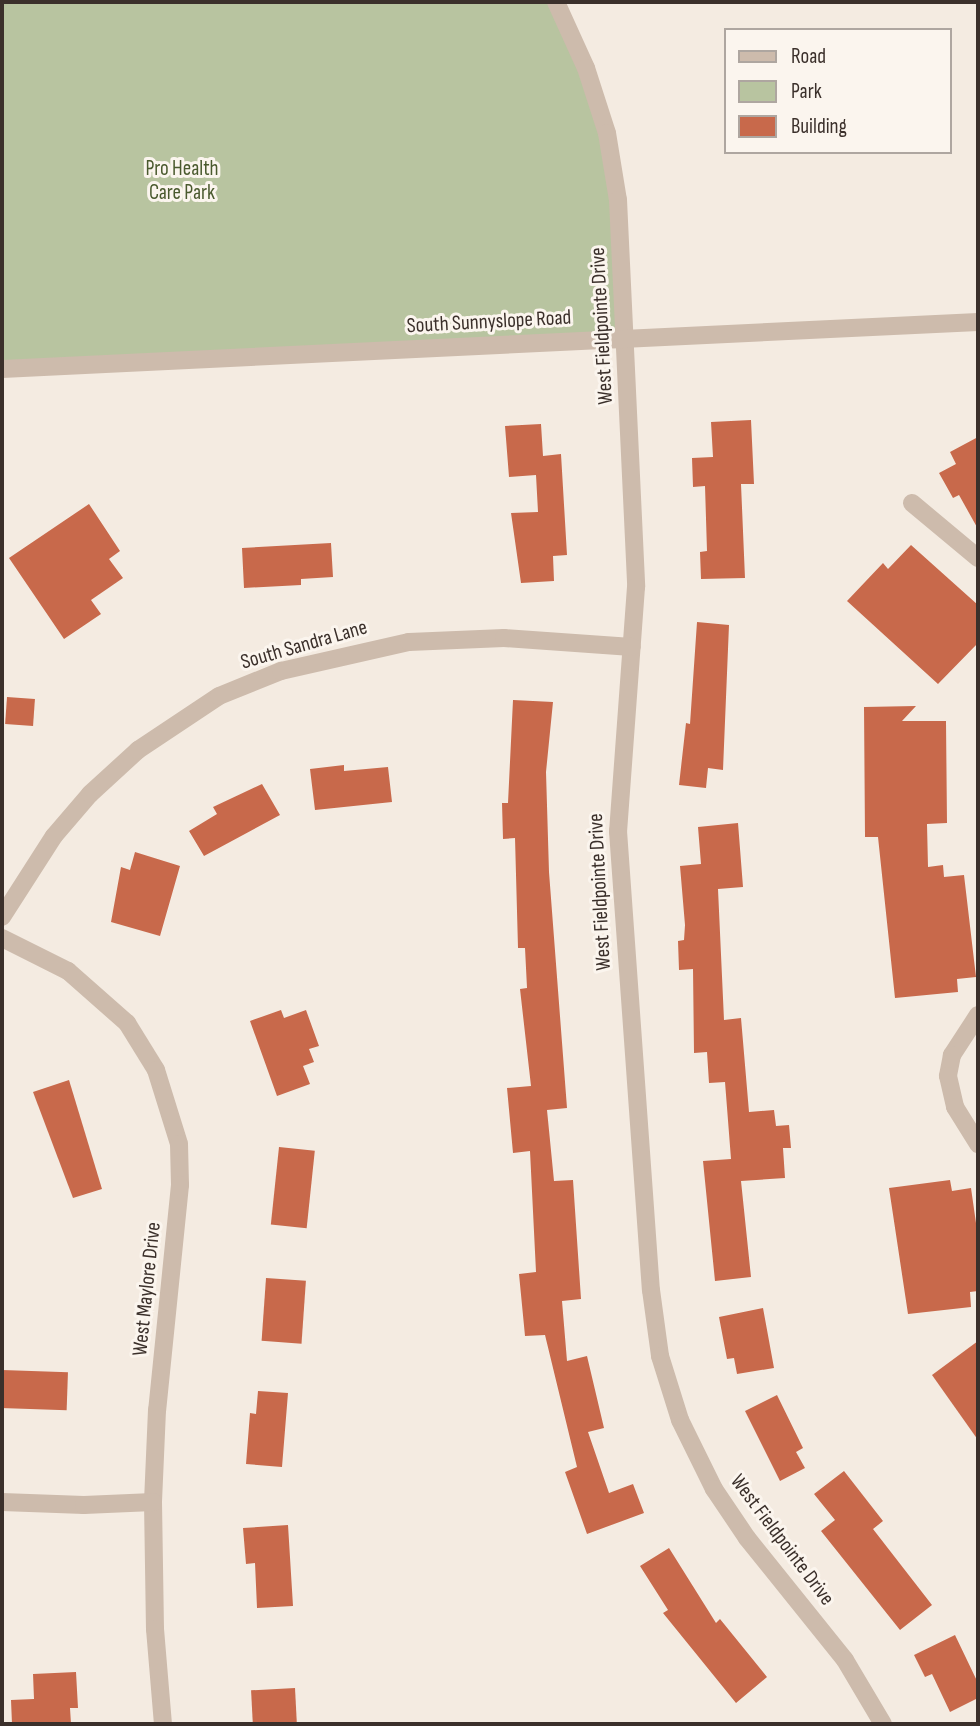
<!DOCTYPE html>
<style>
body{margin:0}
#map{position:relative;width:980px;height:1726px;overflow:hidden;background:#f4ebe1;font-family:"Sofia Sans Condensed",sans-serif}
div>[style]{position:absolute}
.green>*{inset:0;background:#b8c4a0}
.building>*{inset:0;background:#c8694b;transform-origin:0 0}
.minor>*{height:18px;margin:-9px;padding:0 9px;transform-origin:9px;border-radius:9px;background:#cdbbac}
.tertiary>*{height:18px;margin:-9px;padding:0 9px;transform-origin:9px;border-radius:9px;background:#cdbbac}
span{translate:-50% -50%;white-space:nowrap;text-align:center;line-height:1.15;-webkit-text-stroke:6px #fbf5ee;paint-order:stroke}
.park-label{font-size:21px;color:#4a5a2e}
.street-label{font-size:21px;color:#3b302b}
.frame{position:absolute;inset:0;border:4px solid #3b302b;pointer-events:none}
.legend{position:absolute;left:724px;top:28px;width:228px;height:126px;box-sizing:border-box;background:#fbf5ee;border:2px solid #aea6a0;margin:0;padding:9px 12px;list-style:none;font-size:21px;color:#3b302b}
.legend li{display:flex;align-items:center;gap:14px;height:35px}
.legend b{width:35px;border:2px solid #aea6a0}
</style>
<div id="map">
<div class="green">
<div style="clip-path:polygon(2px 2px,556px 2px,607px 133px,623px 338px,2px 369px)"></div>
</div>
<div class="building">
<div style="clip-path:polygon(751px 420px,754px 484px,741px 484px,745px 578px,701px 579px,700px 552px,707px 551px,705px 486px,693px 487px,692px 458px,713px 457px,711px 422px)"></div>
<div style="clip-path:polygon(541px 424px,543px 456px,561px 454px,567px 555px,553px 556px,554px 581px,521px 583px,511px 513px,538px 512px,536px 475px,509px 477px,505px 426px)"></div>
<div style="clip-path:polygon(978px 437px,978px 529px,959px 495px,953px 498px,939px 473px,956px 464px,950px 452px)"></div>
<div style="clip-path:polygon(89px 504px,120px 551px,109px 559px,123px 578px,91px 600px,101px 614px,64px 639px,9px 558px)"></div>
<div style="clip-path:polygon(331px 543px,333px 577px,301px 579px,301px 585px,244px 588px,242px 548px)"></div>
<div style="clip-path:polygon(911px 545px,978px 605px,978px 643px,938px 684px,847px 601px,883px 563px,888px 569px)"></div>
<div style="clip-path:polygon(697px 622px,729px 625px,723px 770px,708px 768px,706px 788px,679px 785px,686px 723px,690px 724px)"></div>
<div style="left:7px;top:697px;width:28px;height:27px;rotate:4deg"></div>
<div style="clip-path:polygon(513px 700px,553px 702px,546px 772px,549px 872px,567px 1108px,547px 1110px,554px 1181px,573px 1180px,581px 1299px,562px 1301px,567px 1361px,587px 1356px,604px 1428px,588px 1432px,609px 1493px,633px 1484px,644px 1513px,587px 1534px,565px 1472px,577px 1467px,545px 1335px,525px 1336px,519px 1274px,536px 1272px,530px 1151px,513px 1153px,507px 1088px,531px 1086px,520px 989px,527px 988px,525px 948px,518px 948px,515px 838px,503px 839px,502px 803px,508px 803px)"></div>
<div style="clip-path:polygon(916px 706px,902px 721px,946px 721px,947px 823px,927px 824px,928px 867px,943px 865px,944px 877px,964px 875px,976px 977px,957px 979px,958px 992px,895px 998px,878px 837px,865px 837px,864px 707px)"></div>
<div style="clip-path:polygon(344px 765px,344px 771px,388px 767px,392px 802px,315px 810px,310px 769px)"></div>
<div style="clip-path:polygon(262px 784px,280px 815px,204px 856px,189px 831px,217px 814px,213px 807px)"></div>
<div style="clip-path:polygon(738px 823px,743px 887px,718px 889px,724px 1020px,741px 1018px,749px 1112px,774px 1110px,776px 1126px,789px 1125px,791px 1148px,783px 1148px,785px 1178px,741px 1181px,751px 1277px,715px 1281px,703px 1161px,731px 1159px,725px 1082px,709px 1083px,707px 1052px,694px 1053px,693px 969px,679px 970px,678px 941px,684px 940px,685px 925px,680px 866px,701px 864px,698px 827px)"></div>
<div style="clip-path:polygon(135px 852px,180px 866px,160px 936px,111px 922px,121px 867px,130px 870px)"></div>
<div style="clip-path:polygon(281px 1010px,284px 1018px,306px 1010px,319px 1046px,309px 1049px,314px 1062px,303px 1066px,310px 1084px,277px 1096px,250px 1021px)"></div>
<div style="clip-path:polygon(69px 1080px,102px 1189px,73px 1198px,33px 1092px)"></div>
<div style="left:279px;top:1147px;width:36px;height:78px;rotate:6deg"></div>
<div style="clip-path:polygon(950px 1180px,952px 1191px,971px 1188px,978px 1237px,978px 1291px,970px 1292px,971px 1307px,908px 1314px,889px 1188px)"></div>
<div style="left:266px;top:1278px;width:40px;height:63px;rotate:4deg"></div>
<div style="clip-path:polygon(763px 1308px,774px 1368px,737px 1374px,734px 1358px,727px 1359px,719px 1317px)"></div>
<div style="clip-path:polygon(978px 1341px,978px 1440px,932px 1375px)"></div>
<div style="left:2px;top:1370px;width:66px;height:38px;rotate:2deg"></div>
<div style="clip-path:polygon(258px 1391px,288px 1393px,282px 1467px,246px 1464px,250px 1413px,256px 1414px)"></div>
<div style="clip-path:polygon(777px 1395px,803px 1448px,796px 1452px,805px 1468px,780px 1481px,745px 1411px)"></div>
<div style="clip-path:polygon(844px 1471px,883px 1521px,873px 1529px,932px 1605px,900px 1630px,821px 1531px,835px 1520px,814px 1494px)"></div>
<div style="clip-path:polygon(288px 1525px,293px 1606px,257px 1608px,255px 1563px,246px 1564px,243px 1528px)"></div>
<div style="clip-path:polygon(669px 1548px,716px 1623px,720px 1619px,767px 1677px,736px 1703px,663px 1613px,668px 1610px,640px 1566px)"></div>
<div style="clip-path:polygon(955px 1635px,978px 1683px,978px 1698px,950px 1712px,932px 1674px,925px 1677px,914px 1655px)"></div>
<div style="clip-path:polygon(76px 1672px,78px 1708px,70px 1708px,71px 1724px,12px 1724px,11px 1700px,34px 1699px,33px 1674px)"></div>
<div style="left:295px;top:1688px;width:36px;height:44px;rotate:87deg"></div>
</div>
<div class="minor">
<div style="left:556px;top:2px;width:72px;rotate:65.6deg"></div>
<div style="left:586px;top:68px;width:68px;rotate:72.1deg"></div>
<div style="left:607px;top:133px;width:68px;rotate:80.7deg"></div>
<div style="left:618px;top:200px;width:387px;rotate:87.3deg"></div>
<div style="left:636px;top:587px;width:245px;rotate:94.2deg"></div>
<div style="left:618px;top:831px;width:460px;rotate:85.9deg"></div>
<div style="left:651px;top:1290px;width:67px;rotate:82.2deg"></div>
<div style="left:660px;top:1356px;width:67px;rotate:72.6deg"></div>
<div style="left:680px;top:1420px;width:77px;rotate:63.8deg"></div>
<div style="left:714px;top:1489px;width:59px;rotate:56deg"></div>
<div style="left:747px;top:1538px;width:156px;rotate:51.2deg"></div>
<div style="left:845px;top:1660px;width:74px;rotate:59.3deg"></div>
<div style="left:912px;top:503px;width:86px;rotate:39.8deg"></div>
<div style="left:2px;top:917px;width:96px;rotate:-57.3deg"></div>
<div style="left:54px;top:836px;width:55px;rotate:-49.4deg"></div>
<div style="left:90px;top:794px;width:65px;rotate:-42.5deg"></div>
<div style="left:138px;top:750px;width:97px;rotate:-33.7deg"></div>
<div style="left:219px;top:696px;width:67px;rotate:-22deg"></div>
<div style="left:281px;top:671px;width:131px;rotate:-12.8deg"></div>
<div style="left:409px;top:642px;width:95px;rotate:-2.4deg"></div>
<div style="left:504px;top:638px;width:128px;rotate:4deg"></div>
<div style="left:2px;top:938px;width:74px;rotate:26.6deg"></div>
<div style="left:68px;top:971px;width:79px;rotate:41.4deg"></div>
<div style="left:127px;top:1023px;width:55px;rotate:58.3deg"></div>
<div style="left:156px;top:1070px;width:77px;rotate:72.7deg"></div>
<div style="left:179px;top:1144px;width:41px;rotate:88.6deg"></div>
<div style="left:180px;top:1185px;width:226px;rotate:95.8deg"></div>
<div style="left:157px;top:1410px;width:92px;rotate:92.5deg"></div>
<div style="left:153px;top:1502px;width:127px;rotate:89.1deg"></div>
<div style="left:155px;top:1629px;width:95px;rotate:85.2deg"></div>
<div style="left:978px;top:1015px;width:48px;rotate:123deg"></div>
<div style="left:952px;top:1055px;width:21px;rotate:101deg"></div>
<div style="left:948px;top:1076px;width:32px;rotate:77deg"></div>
<div style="left:955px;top:1107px;width:44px;rotate:58.1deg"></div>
<div style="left:2px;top:1502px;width:82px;rotate:2.1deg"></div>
<div style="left:84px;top:1505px;width:69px;rotate:-2.5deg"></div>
</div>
<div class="tertiary">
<div style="left:2px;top:369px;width:977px;rotate:-2.76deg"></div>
</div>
<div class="park-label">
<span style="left:182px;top:181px">Pro Health<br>Care Park</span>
</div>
<div class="street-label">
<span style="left:489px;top:322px;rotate:-3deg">South Sunnyslope Road</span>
<span style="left:602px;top:326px;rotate:-93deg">West Fieldpointe Drive</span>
<span style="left:304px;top:645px;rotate:-16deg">South Sandra Lane</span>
<span style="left:600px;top:892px;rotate:-93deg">West Fieldpointe Drive</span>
<span style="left:147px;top:1289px;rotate:-84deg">West Maylore Drive</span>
<span style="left:782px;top:1540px;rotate:53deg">West Fieldpointe Drive</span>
</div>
<div class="frame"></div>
<ul class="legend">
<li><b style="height:9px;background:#cdbbac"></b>Road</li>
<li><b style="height:19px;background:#b8c4a0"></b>Park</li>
<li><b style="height:19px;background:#c8694b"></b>Building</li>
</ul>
</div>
